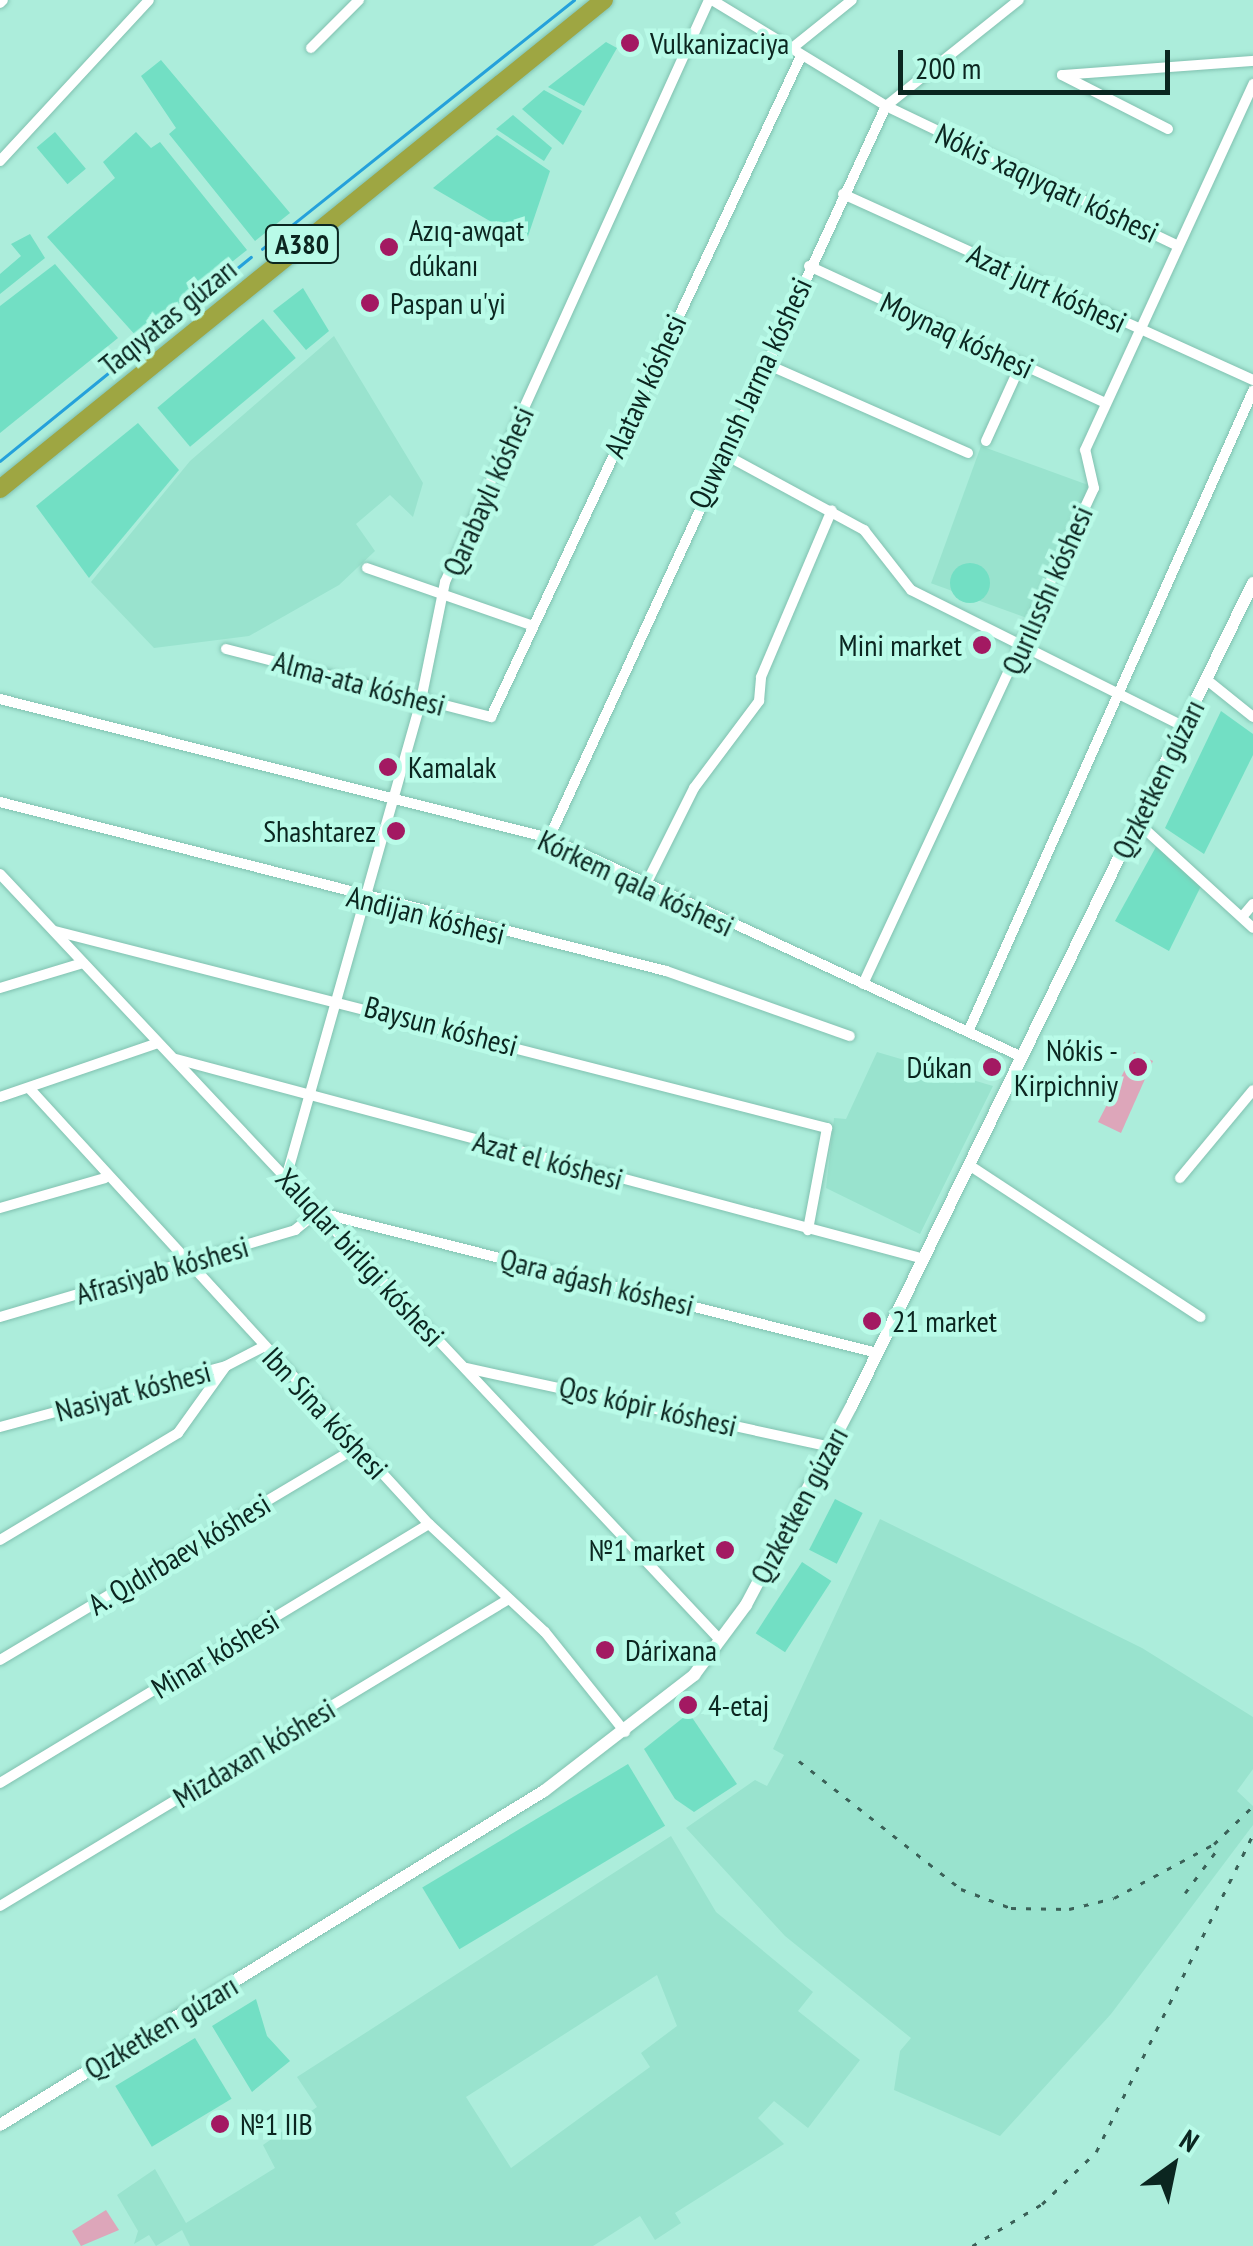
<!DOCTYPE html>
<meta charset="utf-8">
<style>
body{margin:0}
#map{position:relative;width:1253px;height:2246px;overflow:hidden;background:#aceddb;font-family:"PT Sans Narrow",sans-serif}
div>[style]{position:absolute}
.built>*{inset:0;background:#99e3ce;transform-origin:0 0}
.green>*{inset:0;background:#72dfc4;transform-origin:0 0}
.round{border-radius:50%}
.stream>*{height:2.5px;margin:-1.25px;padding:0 1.25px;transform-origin:1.25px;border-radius:1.25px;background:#25a1db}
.building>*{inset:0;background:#dda6ba}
.roads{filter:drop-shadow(0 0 2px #81c1b0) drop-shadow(0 0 2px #81c1b0)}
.minor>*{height:10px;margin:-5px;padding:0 5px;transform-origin:5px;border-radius:5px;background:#fff}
.tertiary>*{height:12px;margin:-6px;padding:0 6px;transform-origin:6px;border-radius:6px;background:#fff}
.trunk>*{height:18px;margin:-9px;padding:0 9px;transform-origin:9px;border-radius:9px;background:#9ea642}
.rail>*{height:2.5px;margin-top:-1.25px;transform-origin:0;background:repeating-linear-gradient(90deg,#3b6158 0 5px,transparent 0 15px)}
.dots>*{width:28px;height:28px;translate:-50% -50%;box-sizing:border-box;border:5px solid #b9fbe8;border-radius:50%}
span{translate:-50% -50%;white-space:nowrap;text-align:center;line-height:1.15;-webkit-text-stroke:9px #b9fbe8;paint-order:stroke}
.shield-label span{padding:2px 8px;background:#b9fbe8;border:2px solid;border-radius:8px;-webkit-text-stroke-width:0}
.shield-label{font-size:28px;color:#0b2620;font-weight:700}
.poi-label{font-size:30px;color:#0b2620}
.left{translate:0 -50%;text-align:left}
.right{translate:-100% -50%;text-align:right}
.street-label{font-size:30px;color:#0b2620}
.north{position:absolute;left:1123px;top:2116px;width:100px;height:100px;-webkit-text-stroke:8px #b9fbe8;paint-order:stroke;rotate:33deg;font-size:28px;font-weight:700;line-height:40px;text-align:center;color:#0b2620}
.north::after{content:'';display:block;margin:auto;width:35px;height:45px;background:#0b2620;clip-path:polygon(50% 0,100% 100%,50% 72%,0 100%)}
.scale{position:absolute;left:898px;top:50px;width:272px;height:45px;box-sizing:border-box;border:5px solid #0b2620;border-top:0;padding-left:12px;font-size:30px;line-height:35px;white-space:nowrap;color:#0b2620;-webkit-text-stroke:8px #b9fbe8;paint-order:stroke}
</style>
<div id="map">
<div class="built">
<div style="clip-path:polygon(334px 336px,423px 483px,413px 517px,390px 495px,356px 524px,375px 551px,339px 585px,249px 636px,154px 648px,91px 582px,190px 461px)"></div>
<div style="left:981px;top:446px;width:114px;height:146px;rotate:20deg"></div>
<div style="clip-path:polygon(877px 1052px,993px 1086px,920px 1234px,826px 1188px,834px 1118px,846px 1119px)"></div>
<div style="clip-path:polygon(880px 1519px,1142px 1648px,1253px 1717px,1253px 1769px,1237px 1791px,1253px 1806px,1253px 1825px,1111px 2014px,1000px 2136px,894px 2090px,900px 2051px,911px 2038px,785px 1936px,686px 1828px,755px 1780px,767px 1786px,784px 1755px,773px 1749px)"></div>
<div style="clip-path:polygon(evenodd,671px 1836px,716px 1912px,813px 1992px,798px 2011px,860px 2060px,808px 2128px,774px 2101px,758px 2118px,784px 2144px,675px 2213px,681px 2223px,655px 2240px,640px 2216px,593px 2246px,190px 2246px,182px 2230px,156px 2246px,149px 2235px,134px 2244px,138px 2231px,117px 2195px,155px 2169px,186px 2223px,275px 2168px,263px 2145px,317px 2107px,297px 2077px,671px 1836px,657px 1975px,677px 2026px,641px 2053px,650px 2067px,511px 2168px,466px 2097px,657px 1975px)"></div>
</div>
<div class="green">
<div style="clip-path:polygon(606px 42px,617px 48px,584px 106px,548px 87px)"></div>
<div style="clip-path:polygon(161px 60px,290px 213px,255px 241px,169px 134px,176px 128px,141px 76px)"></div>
<div style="clip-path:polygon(544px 90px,582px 111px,563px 145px,522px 109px)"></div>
<div style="clip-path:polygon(513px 115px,552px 148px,544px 161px,496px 129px)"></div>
<div style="left:55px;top:132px;width:48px;height:24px;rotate:50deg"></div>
<div style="clip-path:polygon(136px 132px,151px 148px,160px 142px,247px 250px,137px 337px,47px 237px,115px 178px,103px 162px)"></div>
<div style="clip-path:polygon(497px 135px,550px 171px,526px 242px,433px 188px)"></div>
<div style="clip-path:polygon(30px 234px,45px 258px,0 294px,0 274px,21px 256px,11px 244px)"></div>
<div style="clip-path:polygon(55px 264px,118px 338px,0 433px,0 306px)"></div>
<div style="clip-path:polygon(303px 288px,329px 331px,306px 350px,273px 311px)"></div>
<div style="left:263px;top:319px;width:51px;height:138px;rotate:50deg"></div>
<div style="clip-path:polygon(138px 423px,179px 470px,89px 578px,36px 506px)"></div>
<div class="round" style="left:950px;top:563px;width:40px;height:40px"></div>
<div style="clip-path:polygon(1221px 711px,1253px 734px,1253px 755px,1204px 854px,1165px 828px)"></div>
<div style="clip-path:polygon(1157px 845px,1201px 886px,1169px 951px,1115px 921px)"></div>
<div style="left:835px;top:1499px;width:31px;height:57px;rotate:27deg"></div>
<div style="left:802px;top:1562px;width:35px;height:85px;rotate:33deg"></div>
<div style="clip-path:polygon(689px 1713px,737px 1784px,694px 1812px,675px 1799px,644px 1749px)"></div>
<div style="left:628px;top:1764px;width:72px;height:240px;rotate:59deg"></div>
<div style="clip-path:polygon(256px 1999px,267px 2036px,290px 2061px,252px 2092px,212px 2026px)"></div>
<div style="left:195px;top:2038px;width:71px;height:93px;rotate:59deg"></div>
</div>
<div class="stream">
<div style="left:262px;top:249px;width:399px;rotate:-38.6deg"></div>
<div style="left:143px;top:345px;width:139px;rotate:-39.2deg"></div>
<div style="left:0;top:461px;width:171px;rotate:-39.1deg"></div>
</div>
<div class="building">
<div style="clip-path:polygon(1134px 1052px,1153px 1061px,1121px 1133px,1098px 1122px)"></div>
<div style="clip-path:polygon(106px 2210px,119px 2230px,81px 2246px,72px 2231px)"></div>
</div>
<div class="roads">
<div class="minor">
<div style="left:712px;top:0;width:204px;rotate:31.3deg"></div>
<div style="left:886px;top:106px;width:322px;rotate:25.6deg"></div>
<div style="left:0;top:3px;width:4px;rotate:-45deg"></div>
<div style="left:311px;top:48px;width:68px;rotate:-45deg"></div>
<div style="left:791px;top:49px;width:78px;rotate:-38.8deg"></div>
<div style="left:1168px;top:129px;width:119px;rotate:-153deg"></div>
<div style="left:1062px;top:75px;width:192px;rotate:-4.2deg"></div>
<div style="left:0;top:161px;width:219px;rotate:-47.2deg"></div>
<div style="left:843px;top:194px;width:450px;rotate:24.4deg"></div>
<div style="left:809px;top:266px;width:326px;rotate:24.8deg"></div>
<div style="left:764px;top:363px;width:223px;rotate:23.8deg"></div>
<div style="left:986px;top:441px;width:85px;rotate:-65.6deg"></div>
<div style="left:722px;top:453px;width:162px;rotate:28.5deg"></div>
<div style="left:864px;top:530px;width:76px;rotate:51.9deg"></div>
<div style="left:911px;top:590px;width:305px;rotate:26.6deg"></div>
<div style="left:367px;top:568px;width:174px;rotate:19.2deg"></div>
<div style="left:226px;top:649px;width:274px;rotate:14.4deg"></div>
<div style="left:491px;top:717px;width:730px;rotate:-64.87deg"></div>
<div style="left:1207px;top:680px;width:59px;rotate:38.8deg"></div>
<div style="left:0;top:699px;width:566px;rotate:14.21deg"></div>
<div style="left:549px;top:838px;width:521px;rotate:24.84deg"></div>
<div style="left:0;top:802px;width:687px;rotate:14.24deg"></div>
<div style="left:666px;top:971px;width:195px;rotate:19.5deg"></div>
<div style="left:1137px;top:822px;width:157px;rotate:42.4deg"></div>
<div style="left:549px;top:838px;width:806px;rotate:-65.28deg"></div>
<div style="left:886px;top:106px;width:170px;rotate:-38.6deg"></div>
<div style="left:0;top:874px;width:1051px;rotate:46.77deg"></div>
<div style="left:646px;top:884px;width:107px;rotate:-63.4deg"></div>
<div style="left:694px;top:788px;width:109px;rotate:-53.2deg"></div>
<div style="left:759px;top:701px;width:24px;rotate:-85deg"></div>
<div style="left:761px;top:677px;width:181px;rotate:-67deg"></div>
<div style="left:1242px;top:917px;width:17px;rotate:-50deg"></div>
<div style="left:55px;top:931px;width:797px;rotate:14.32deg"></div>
<div style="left:827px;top:1128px;width:104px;rotate:100.6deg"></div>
<div style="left:863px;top:984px;width:547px;rotate:-65.03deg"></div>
<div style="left:1094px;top:488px;width:39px;rotate:-103deg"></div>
<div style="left:1085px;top:450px;width:403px;rotate:-65.3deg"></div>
<div style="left:0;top:988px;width:87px;rotate:-16.8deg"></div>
<div style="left:968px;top:1032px;width:702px;rotate:-66.03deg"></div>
<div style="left:176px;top:1059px;width:774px;rotate:14.97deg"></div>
<div style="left:29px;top:1088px;width:592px;rotate:47.47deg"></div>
<div style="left:429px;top:1524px;width:158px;rotate:43deg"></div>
<div style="left:545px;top:1632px;width:128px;rotate:51.3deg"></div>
<div style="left:0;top:1097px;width:167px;rotate:-18.9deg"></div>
<div style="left:969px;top:1165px;width:277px;rotate:33.3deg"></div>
<div style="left:286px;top:1178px;width:497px;rotate:-74.2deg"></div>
<div style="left:421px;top:700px;width:120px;rotate:-78.5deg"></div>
<div style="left:445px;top:582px;width:639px;rotate:-65.6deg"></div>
<div style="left:1180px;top:1178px;width:114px;rotate:-50.3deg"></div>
<div style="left:0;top:1208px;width:109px;rotate:-15.9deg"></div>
<div style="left:0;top:1317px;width:308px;rotate:-16.4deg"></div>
<div style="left:295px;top:1230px;width:28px;rotate:-39deg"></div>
<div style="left:317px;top:1212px;width:577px;rotate:14.13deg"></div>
<div style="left:466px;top:1368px;width:372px;rotate:12.2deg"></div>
<div style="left:0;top:1427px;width:234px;rotate:-15.1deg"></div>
<div style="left:226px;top:1366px;width:42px;rotate:-27.2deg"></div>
<div style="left:0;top:1540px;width:208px;rotate:-31deg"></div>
<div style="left:178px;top:1433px;width:82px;rotate:-54.4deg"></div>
<div style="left:0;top:1660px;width:416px;rotate:-30.8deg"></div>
<div style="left:0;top:1783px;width:501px;rotate:-31.12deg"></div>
<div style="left:0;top:1906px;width:592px;rotate:-31.11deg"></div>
</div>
<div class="tertiary">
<div style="left:0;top:2125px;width:638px;rotate:-31.55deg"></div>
<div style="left:544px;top:1791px;width:190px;rotate:-37.7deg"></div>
<div style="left:694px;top:1675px;width:87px;rotate:-53.4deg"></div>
<div style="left:746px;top:1605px;width:224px;rotate:-62.1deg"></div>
<div style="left:851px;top:1407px;width:917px;rotate:-63.99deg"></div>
</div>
<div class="trunk">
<div style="left:0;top:489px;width:777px;rotate:-38.99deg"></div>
</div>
</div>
<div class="rail">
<div style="left:799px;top:1761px;width:206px;rotate:38.3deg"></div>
<div style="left:961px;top:1889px;width:53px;rotate:20.8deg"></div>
<div style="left:1011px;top:1908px;width:58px;rotate:1deg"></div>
<div style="left:1069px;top:1909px;width:46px;rotate:-13.7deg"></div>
<div style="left:1114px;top:1898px;width:114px;rotate:-28.4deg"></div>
<div style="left:1214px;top:1844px;width:54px;rotate:-44.3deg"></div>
<div style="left:1185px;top:1893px;width:57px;rotate:-53.5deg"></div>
<div style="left:972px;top:2246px;width:82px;rotate:-31deg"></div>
<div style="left:1042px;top:2204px;width:75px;rotate:-43.9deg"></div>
<div style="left:1096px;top:2152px;width:354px;rotate:-63.7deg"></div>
</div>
<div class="dots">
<div style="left:630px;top:43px;background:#a31962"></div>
<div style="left:389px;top:247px;background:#a31962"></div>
<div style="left:370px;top:303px;background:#a31962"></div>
<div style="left:982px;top:645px;background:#a31962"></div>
<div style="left:388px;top:767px;background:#a31962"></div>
<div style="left:396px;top:831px;background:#a31962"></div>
<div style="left:992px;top:1067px;background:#a31962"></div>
<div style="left:1138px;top:1067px;background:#a31962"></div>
<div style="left:872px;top:1321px;background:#a31962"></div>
<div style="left:725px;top:1550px;background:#a31962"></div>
<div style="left:605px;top:1650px;background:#a31962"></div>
<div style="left:688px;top:1705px;background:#a31962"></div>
<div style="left:220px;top:2124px;background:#a31962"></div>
</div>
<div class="shield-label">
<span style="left:302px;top:244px">A380</span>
</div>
<div class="poi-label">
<span class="left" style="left:650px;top:43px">Vulkanizaciya</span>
<span class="left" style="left:409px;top:247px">Azıq-awqat<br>dúkanı</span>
<span class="left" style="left:390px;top:303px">Paspan u'yi</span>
<span class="right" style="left:962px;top:645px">Mini market</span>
<span class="left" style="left:408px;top:767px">Kamalak</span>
<span class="right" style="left:376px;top:831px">Shashtarez</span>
<span class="right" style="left:1118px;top:1067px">Nókis -<br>Kirpichniy</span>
<span class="right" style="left:972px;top:1067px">Dúkan</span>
<span class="left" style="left:892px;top:1321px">21 market</span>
<span class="right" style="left:705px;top:1550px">№1 market</span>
<span class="left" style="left:625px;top:1650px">Dárixana</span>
<span class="left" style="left:708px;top:1705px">4-etaj</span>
<span class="left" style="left:240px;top:2124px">№1 IIB</span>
</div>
<div class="street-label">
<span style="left:1047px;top:183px;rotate:25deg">Nókis xaqıyqatı kóshesi</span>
<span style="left:1047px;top:288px;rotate:25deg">Azat jurt kóshesi</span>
<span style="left:168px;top:317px;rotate:-39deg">Taqıyatas gúzarı</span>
<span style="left:957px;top:335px;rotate:25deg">Moynaq kóshesi</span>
<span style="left:645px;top:386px;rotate:-65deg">Alataw kóshesi</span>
<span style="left:750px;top:393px;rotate:-65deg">Quwanısh Jarma kóshesi</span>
<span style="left:488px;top:491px;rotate:-66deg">Qarabaylı kóshesi</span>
<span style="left:1047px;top:590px;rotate:-66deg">Qurılısshı kóshesi</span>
<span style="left:359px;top:683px;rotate:15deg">Alma-ata kóshesi</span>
<span style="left:1158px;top:779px;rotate:-64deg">Qızketken gúzarı</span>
<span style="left:636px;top:883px;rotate:25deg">Kórkem qala kóshesi</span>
<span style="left:426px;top:915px;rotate:14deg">Andijan kóshesi</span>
<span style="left:441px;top:1026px;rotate:15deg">Baysun kóshesi</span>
<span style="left:548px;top:1160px;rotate:15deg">Azat el kóshesi</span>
<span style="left:360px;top:1257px;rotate:47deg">Xalıqlar birligi kóshesi</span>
<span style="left:162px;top:1270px;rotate:-16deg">Afrasiyab kóshesi</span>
<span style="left:597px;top:1282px;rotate:14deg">Qara aǵash kóshesi</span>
<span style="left:133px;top:1391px;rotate:-15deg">Nasiyat kóshesi</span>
<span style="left:648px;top:1406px;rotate:13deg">Qos kópir kóshesi</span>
<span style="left:325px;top:1413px;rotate:47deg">Ibn Sina kóshesi</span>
<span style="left:799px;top:1505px;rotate:-62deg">Qızketken gúzarı</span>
<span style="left:179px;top:1554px;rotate:-31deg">A. Qıdırbaev kóshesi</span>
<span style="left:215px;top:1654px;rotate:-31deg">Minar kóshesi</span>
<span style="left:254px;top:1753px;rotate:-31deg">Mizdaxan kóshesi</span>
<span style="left:161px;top:2027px;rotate:-31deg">Qızketken gúzarı</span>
</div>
<div class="north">N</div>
<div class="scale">200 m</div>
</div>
